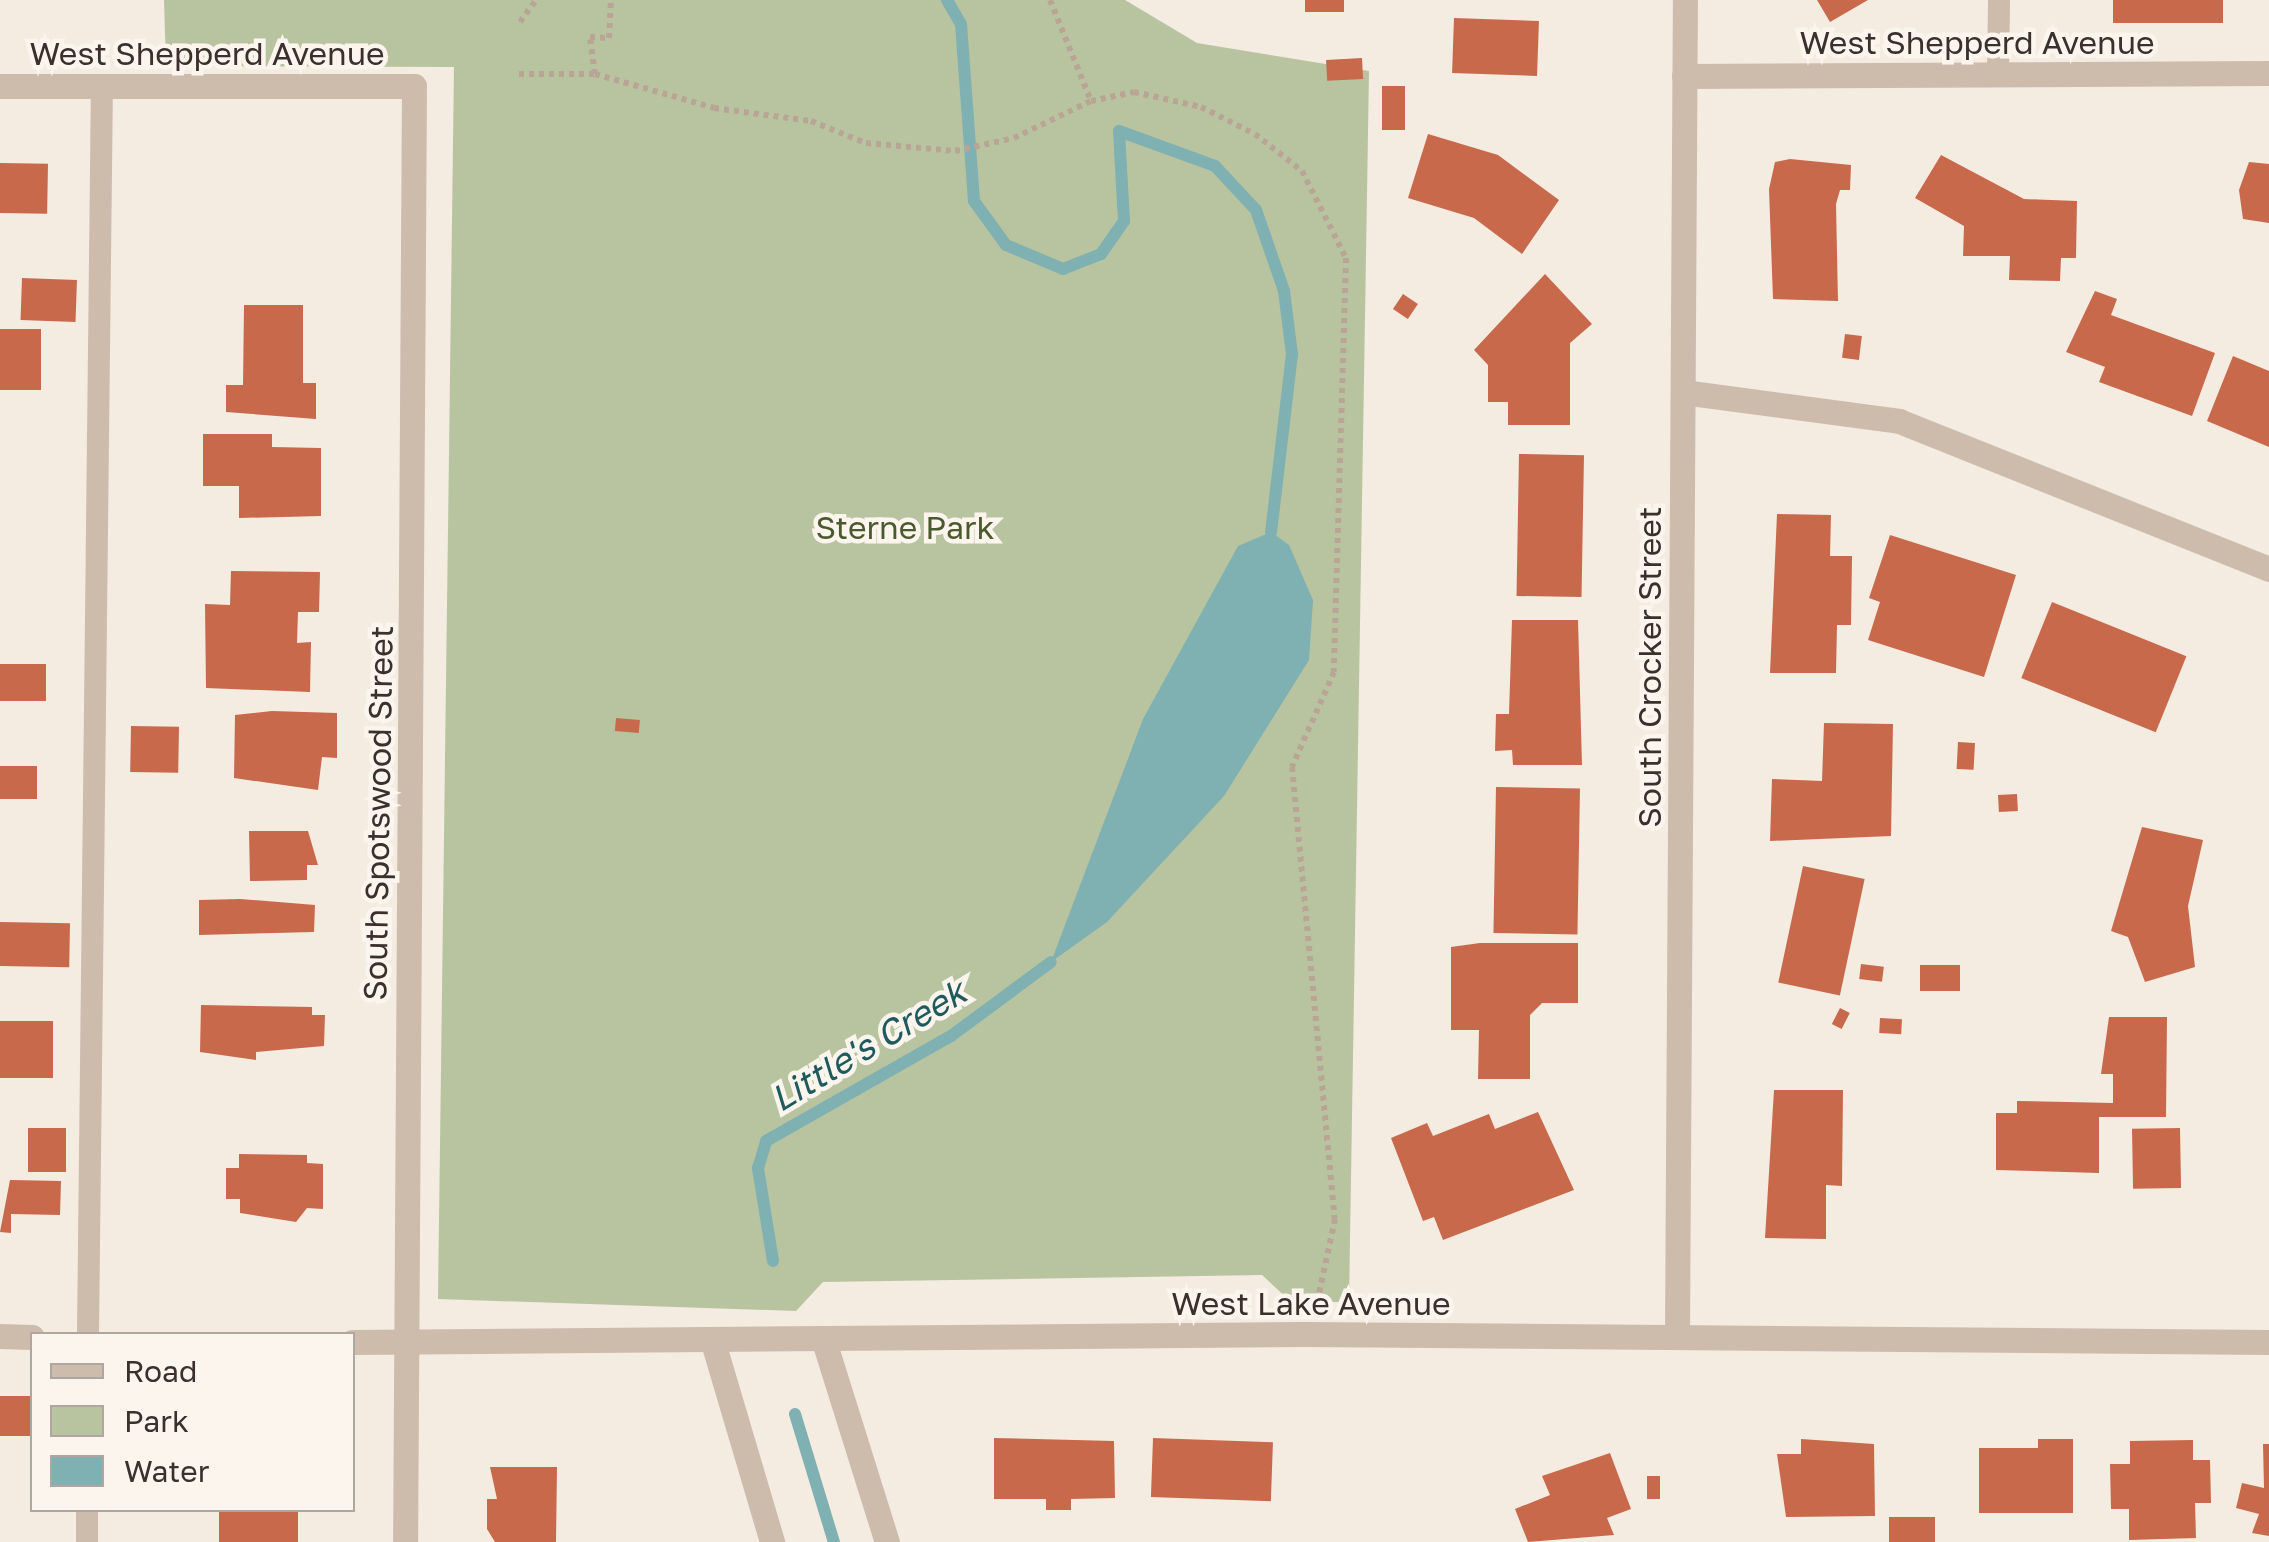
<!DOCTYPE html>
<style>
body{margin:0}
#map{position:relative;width:2269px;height:1542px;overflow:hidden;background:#f4ebe1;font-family:"Golos Text",sans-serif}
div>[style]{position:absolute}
.green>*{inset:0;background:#b8c4a0}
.water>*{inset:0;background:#7fb0b2}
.stream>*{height:12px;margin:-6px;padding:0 6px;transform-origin:6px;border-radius:6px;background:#7fb0b2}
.building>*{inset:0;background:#c8694b;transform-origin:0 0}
.path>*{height:6px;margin-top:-3px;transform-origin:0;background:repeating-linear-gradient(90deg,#b9a596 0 5px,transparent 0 10px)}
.service>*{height:22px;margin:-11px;padding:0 11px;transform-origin:11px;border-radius:11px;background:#cdbbac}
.minor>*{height:25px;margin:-12.5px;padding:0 12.5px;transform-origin:12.5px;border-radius:12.5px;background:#cdbbac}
span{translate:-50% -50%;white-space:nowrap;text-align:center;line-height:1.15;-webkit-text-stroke:9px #fbf5ee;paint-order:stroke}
.street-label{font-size:32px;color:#3b302b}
.park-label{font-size:32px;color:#4a5a2e}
.water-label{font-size:35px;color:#1f5a5e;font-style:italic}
.legend{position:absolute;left:30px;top:1332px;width:325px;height:180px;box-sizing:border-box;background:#fbf5ee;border:2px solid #aea6a0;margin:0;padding:12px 18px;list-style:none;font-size:30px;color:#3b302b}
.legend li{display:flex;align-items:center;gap:20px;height:50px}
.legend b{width:50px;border:2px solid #aea6a0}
</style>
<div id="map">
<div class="green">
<div style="clip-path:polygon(164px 0,1125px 0,1197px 43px,1369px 71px,1349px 1302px,1291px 1302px,1262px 1275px,823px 1282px,796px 1311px,438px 1299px,454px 67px,166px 66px)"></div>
</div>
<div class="water">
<div style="clip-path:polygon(1271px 532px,1289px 545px,1313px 600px,1309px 660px,1224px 796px,1107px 922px,1051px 962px,1143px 719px,1238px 546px)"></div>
</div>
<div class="stream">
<div style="left:947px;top:0;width:28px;rotate:60deg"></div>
<div style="left:961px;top:24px;width:177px;rotate:85.8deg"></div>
<div style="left:974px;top:201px;width:54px;rotate:54deg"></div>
<div style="left:1006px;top:245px;width:62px;rotate:22.8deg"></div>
<div style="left:1063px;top:269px;width:41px;rotate:-21.5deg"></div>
<div style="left:1101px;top:254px;width:40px;rotate:-55.1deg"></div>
<div style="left:1124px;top:221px;width:90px;rotate:-93.2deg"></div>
<div style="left:1119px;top:131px;width:102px;rotate:20deg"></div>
<div style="left:1215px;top:166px;width:60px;rotate:47deg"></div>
<div style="left:1256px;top:210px;width:86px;rotate:70.9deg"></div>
<div style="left:1284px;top:291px;width:64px;rotate:82.8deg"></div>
<div style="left:1292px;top:354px;width:179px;rotate:96.7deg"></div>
<div style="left:773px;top:1261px;width:94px;rotate:-99.2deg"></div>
<div style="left:758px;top:1168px;width:28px;rotate:-73deg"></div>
<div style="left:766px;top:1141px;width:213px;rotate:-29.6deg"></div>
<div style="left:951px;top:1036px;width:124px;rotate:-36.5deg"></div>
<div style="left:795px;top:1414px;width:134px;rotate:73.1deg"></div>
</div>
<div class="building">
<div style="left:1305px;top:0;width:39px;height:12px"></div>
<div style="clip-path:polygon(1817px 0,1868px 0,1830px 22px)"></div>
<div style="left:2113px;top:0;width:110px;height:23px"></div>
<div style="left:1454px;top:18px;width:85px;height:55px;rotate:2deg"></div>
<div style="left:1362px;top:58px;width:21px;height:36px;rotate:87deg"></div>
<div style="left:1382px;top:86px;width:23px;height:44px"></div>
<div style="clip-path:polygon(1428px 134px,1498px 155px,1559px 200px,1522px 254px,1474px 218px,1408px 198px)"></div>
<div style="clip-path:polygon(1941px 155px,2024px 199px,2077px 201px,2076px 258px,2061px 258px,2060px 281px,2009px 280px,2010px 256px,1963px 256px,1964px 226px,1915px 198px)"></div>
<div style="clip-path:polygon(1790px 159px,1851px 165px,1850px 190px,1840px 190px,1836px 204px,1838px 301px,1773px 299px,1769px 189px,1775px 162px)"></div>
<div style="clip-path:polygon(2249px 162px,2269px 164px,2269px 223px,2243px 219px,2239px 190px)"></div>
<div style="left:0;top:163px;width:48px;height:50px;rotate:1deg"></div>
<div style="clip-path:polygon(1545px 274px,1592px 324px,1570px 343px,1570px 425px,1508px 425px,1508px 402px,1488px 402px,1488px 365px,1474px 350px)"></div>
<div style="left:22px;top:278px;width:55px;height:42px;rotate:2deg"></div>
<div style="clip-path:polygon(2095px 291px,2117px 299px,2111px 315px,2215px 353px,2192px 416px,2099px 382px,2105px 367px,2066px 352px)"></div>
<div style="left:1403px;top:294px;width:18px;height:18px;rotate:34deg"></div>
<div style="clip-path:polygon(244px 305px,303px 305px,303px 383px,316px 383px,316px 419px,226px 412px,226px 385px,243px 385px)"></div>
<div style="left:0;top:329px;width:41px;height:61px"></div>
<div style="left:1845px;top:334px;width:17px;height:24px;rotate:7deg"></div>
<div style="clip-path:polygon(2233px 356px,2269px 371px,2269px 447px,2207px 421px)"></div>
<div style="clip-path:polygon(203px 434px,272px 434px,272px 447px,321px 448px,321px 516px,239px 518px,239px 486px,203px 486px)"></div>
<div style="left:1519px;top:454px;width:65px;height:142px;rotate:1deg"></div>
<div style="clip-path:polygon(1777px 514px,1831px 515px,1830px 556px,1852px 556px,1851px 625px,1837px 625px,1836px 673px,1770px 673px)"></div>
<div style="clip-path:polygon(1890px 535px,2016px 575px,1984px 677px,1868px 640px,1880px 602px,1869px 598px)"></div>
<div style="clip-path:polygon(231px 571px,320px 572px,319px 612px,298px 612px,297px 643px,311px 642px,310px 692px,206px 688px,205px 604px,230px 605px)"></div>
<div style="left:2052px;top:602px;width:145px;height:82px;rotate:22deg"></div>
<div style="clip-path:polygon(1512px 620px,1578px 620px,1582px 765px,1513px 765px,1512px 750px,1495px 751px,1496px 714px,1509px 714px)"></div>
<div style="left:0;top:664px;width:46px;height:37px"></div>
<div style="clip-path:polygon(272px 711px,337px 713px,337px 758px,322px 757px,318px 790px,234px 778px,235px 715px)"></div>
<div style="left:616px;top:718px;width:24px;height:13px;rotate:5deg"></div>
<div style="clip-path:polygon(1824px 723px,1893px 724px,1891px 836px,1770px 841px,1772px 779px,1822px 781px)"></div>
<div style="left:131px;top:726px;width:48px;height:46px;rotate:1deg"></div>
<div style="left:1958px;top:742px;width:17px;height:27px;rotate:3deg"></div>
<div style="left:0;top:766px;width:37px;height:33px"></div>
<div style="left:1496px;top:787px;width:84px;height:146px;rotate:1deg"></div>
<div style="left:2017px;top:794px;width:17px;height:19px;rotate:87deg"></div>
<div style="clip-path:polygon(2142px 827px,2203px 840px,2188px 906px,2195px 967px,2145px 982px,2128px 937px,2111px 931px)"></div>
<div style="clip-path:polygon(249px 831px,308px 831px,318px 865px,307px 865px,307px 880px,250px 881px)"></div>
<div style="left:1803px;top:866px;width:63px;height:119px;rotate:12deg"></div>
<div style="clip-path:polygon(240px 899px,315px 905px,314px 932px,199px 935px,199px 900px)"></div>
<div style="left:0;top:922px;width:70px;height:44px;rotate:1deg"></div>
<div style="clip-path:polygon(1480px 943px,1578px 943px,1578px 1003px,1542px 1003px,1530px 1015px,1530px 1079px,1478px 1079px,1479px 1030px,1451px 1030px,1451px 947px)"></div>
<div style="left:1861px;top:964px;width:23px;height:15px;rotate:7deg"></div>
<div style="left:1920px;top:965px;width:40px;height:26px"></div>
<div style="clip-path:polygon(201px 1005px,312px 1007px,312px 1015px,325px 1015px,324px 1046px,256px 1052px,256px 1060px,200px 1052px)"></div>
<div style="left:1840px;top:1008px;width:11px;height:18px;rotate:27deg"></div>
<div style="clip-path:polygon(2109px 1017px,2167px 1017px,2166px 1117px,2099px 1117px,2099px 1173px,1996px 1170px,1996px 1113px,2017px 1113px,2017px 1101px,2113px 1103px,2113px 1074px,2101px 1074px)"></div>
<div style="left:1880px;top:1018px;width:22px;height:15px;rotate:3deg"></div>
<div style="left:0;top:1021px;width:53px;height:57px"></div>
<div style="clip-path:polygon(1774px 1090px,1843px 1090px,1842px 1186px,1826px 1185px,1826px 1239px,1765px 1238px)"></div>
<div style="clip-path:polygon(1538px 1112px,1574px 1190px,1443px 1240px,1434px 1217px,1423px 1221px,1391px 1138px,1427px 1123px,1433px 1136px,1489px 1114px,1495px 1129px)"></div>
<div style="left:28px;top:1128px;width:38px;height:44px"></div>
<div style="left:2180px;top:1128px;width:60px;height:48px;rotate:89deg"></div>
<div style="clip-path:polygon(239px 1154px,307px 1155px,307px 1163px,323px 1164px,323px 1209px,307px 1208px,296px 1222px,240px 1213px,240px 1199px,226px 1199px,226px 1168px,239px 1168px)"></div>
<div style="clip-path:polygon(10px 1180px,61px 1181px,60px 1215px,11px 1214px,11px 1233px,0 1232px)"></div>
<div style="left:32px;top:1396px;width:40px;height:32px;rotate:90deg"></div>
<div style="clip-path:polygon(994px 1438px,1114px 1441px,1115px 1498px,1071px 1499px,1071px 1510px,1046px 1510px,1046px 1499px,994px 1499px)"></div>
<div style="left:1153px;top:1438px;width:120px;height:59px;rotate:2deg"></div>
<div style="clip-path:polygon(1801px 1439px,1874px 1444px,1875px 1516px,1786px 1517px,1777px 1454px,1801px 1454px)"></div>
<div style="clip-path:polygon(2038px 1439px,2073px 1439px,2073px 1513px,1979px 1513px,1979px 1448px,2038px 1448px)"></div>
<div style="clip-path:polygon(2193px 1440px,2193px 1460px,2210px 1460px,2211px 1503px,2195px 1503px,2196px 1538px,2129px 1540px,2129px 1509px,2111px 1509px,2110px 1464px,2130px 1464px,2130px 1441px)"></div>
<div style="clip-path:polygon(2263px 1444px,2269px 1444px,2269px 1536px,2252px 1533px,2259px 1514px,2236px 1508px,2242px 1483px,2264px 1488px)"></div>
<div style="clip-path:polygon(1610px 1453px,1631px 1509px,1607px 1518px,1614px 1535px,1528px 1542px,1515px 1509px,1550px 1495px,1542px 1476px)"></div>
<div style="clip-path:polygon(490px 1467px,557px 1467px,556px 1542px,495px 1542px,487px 1529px,487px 1499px,497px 1499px)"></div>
<div style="left:1647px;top:1476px;width:13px;height:23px"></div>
<div style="left:219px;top:1510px;width:79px;height:32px"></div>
<div style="left:1889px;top:1517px;width:46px;height:25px"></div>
</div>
<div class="path">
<div style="left:1050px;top:0;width:109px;rotate:67.9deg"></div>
<div style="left:1091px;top:101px;width:44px;rotate:-11.8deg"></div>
<div style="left:1134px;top:92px;width:69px;rotate:12.6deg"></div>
<div style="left:1201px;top:107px;width:60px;rotate:26.6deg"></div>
<div style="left:1255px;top:134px;width:60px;rotate:38.2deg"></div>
<div style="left:1302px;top:171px;width:97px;rotate:63.2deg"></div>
<div style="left:1346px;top:258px;width:414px;rotate:91.7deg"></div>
<div style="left:1334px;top:672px;width:104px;rotate:113.9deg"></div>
<div style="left:1292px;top:767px;width:454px;rotate:84.6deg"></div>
<div style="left:1335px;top:1219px;width:86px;rotate:102.1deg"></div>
<div style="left:520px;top:22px;width:27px;rotate:-54deg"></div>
<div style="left:519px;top:74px;width:76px"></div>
<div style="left:595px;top:74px;width:124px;rotate:15.9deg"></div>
<div style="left:714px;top:108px;width:98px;rotate:7.6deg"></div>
<div style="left:811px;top:121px;width:59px;rotate:21.8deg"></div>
<div style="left:866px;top:143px;width:89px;rotate:5.1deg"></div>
<div style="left:955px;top:151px;width:60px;rotate:-12.4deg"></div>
<div style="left:1014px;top:138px;width:85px;rotate:-25.7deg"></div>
<div style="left:595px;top:74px;width:37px;rotate:-98deg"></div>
<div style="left:590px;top:37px;width:19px;rotate:3deg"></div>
<div style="left:609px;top:38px;width:38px;rotate:-87deg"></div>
</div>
<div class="service">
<div style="left:1998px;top:74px;width:74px;rotate:-89.2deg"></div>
<div style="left:88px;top:1334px;width:1248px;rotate:-89.36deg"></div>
<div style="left:87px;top:1542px;width:32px;rotate:-90deg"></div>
</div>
<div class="minor">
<div style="left:1684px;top:76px;width:585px;rotate:-0.29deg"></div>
<div style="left:0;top:86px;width:414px"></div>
<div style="left:414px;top:86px;width:1456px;rotate:90.35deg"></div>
<div style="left:1683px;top:392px;width:218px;rotate:7.6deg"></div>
<div style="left:1899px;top:421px;width:399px;rotate:21.8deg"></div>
<div style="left:1677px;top:1335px;width:1335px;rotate:-89.66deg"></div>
<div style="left:0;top:1336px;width:32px;rotate:2deg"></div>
<div style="left:823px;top:1338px;width:214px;rotate:72.6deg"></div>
<div style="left:712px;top:1339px;width:212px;rotate:73.5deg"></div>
<div style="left:352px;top:1342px;width:952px;rotate:-0.48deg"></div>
<div style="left:1304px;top:1334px;width:965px;rotate:0.47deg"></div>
</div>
<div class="street-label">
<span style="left:1977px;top:42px">West Shepperd Avenue</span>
<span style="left:207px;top:53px">West Shepperd Avenue</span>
<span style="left:1649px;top:667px;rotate:-90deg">South Crocker Street</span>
<span style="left:378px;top:813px;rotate:-89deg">South Spotswood Street</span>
<span style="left:1311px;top:1303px">West Lake Avenue</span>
</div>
<div class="park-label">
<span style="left:905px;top:527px">Sterne Park</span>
</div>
<div class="water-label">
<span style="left:868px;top:1045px;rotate:-31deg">Little's Creek</span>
</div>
<ul class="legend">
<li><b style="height:12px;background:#cdbbac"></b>Road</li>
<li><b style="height:28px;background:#b8c4a0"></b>Park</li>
<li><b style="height:28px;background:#7fb0b2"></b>Water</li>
</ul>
</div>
